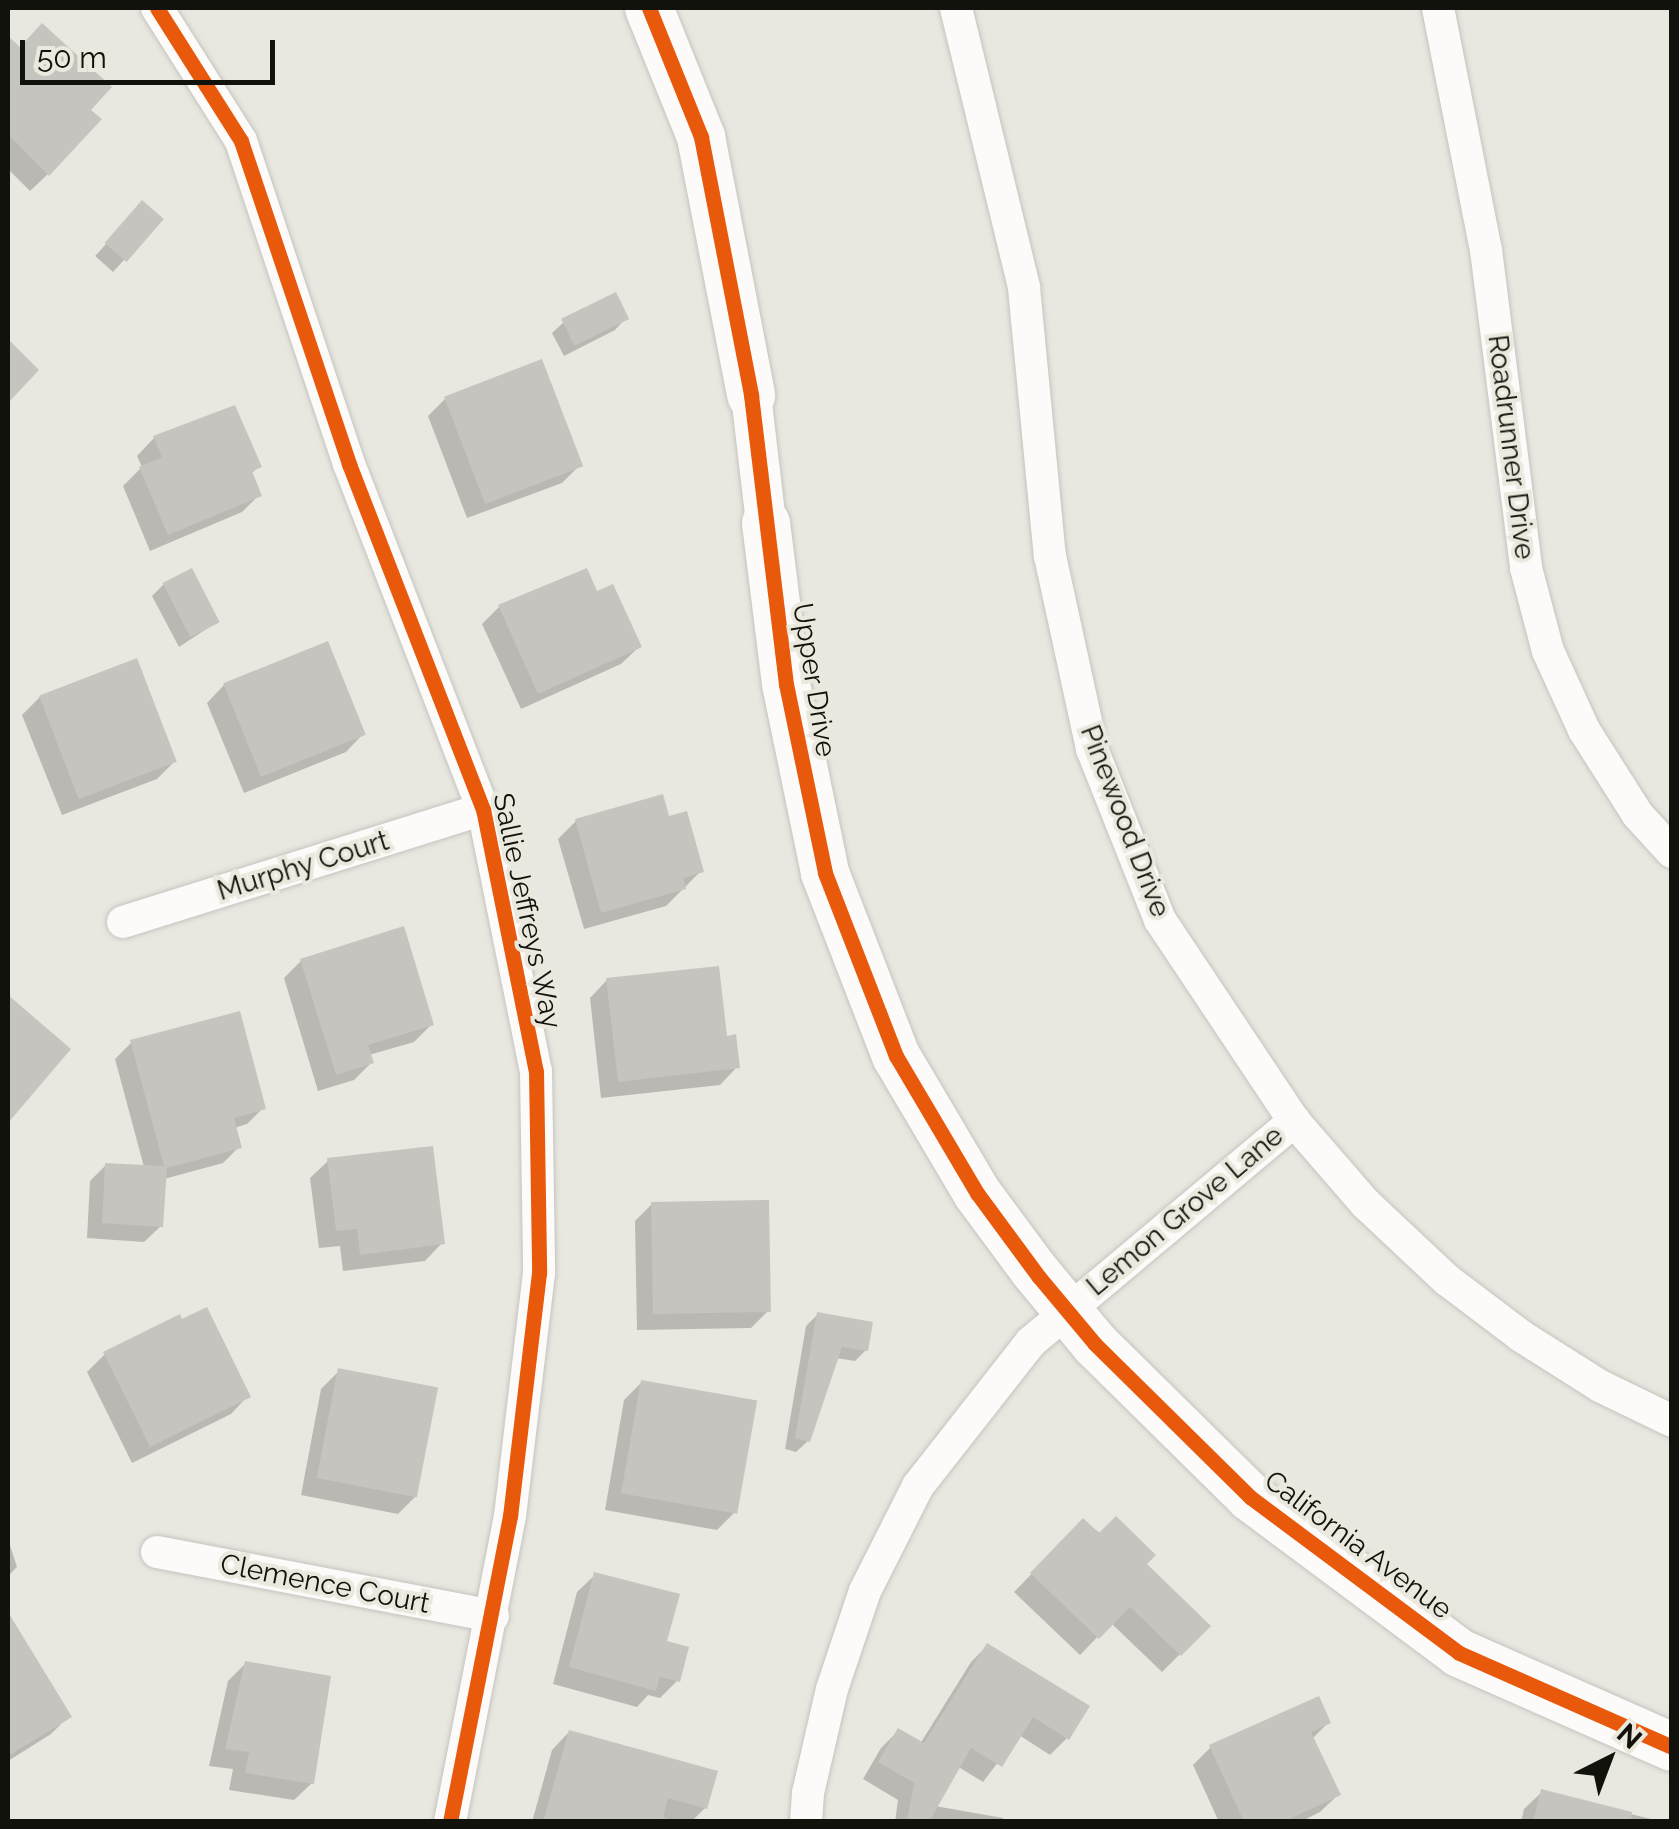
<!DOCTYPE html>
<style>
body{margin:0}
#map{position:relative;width:1679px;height:1829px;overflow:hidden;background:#e8e7e0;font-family:Raleway,sans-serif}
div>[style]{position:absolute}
.shadow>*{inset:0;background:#0003;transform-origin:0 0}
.building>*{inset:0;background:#c5c4bf;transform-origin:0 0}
.roads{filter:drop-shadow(0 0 2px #c5c4bf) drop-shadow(0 0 2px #c5c4bf)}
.minor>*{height:32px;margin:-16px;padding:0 16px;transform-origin:16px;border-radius:16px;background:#fcfbfa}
.tertiary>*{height:40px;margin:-20px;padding:0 20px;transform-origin:20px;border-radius:20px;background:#fcfbfa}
.secondary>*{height:48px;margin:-24px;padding:0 24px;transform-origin:24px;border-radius:24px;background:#fcfbfa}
.cycleway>*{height:15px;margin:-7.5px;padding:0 7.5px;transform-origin:7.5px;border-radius:7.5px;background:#e8590c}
span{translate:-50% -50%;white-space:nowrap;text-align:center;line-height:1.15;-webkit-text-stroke:8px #ebe9dd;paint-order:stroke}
.street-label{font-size:28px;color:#12120d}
.frame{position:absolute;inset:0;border:10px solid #12120d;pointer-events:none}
.north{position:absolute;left:1559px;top:1709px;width:100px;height:100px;-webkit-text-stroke:8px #ebe9dd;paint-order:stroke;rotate:42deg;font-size:28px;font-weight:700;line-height:40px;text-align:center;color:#12120d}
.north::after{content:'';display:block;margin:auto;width:35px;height:45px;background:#12120d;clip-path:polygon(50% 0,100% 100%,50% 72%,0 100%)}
.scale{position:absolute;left:20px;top:40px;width:255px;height:45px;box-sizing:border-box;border:5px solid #12120d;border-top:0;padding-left:12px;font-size:30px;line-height:35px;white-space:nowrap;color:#12120d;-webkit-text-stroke:8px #ebe9dd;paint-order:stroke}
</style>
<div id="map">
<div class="shadow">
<div style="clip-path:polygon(42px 26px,88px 110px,48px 174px,30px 191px,8px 169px,8px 62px)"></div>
<div style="left:142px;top:204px;width:24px;height:70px;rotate:42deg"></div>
<div style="clip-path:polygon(626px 318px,615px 330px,564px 356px,552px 333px,564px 322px)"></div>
<div style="clip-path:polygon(446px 398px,580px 465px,562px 483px,467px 518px,428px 416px)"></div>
<div style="clip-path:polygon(154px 438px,259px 466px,250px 475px,259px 495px,242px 512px,150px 551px,123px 486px,142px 467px,137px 456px)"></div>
<div style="clip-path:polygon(164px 584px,217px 622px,179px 647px,152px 596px)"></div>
<div style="clip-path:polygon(596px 594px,639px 647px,621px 664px,521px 709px,482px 624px,499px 607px)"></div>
<div style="clip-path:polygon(224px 685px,363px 734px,346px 752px,244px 793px,207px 703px)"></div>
<div style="clip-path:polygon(40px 697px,174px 762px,157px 779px,62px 815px,22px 715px)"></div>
<div style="clip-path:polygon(668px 819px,701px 871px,666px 906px,584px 929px,558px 839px,576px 821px)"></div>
<div style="clip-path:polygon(301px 961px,432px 1024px,414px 1042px,369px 1055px,371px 1063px,354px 1080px,318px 1091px,284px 978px)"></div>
<div style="clip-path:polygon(607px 980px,724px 1039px,737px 1067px,720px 1085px,601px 1098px,590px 998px)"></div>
<div style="clip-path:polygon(8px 998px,67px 1049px,8px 1118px)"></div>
<div style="clip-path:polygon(131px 1043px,263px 1108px,247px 1124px,234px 1128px,239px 1147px,223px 1163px,164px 1179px,161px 1226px,144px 1242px,87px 1238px,90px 1181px,106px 1165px,144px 1167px,115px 1059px)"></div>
<div style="clip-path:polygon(328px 1161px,442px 1243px,425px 1261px,343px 1271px,340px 1246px,319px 1248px,310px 1178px)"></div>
<div style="clip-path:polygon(652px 1204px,768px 1311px,751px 1328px,637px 1330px,635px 1221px)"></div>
<div style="clip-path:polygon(817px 1315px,866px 1350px,855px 1361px,836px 1358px,808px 1441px,796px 1452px,785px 1449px,806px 1326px)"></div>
<div style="clip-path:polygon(179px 1317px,248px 1396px,231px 1414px,132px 1463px,87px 1372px,104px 1355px)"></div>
<div style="clip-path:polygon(339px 1371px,416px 1496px,398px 1514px,301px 1495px,321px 1389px)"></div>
<div style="clip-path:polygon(641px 1383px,735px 1512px,717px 1530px,605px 1510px,624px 1400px)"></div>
<div style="clip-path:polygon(1083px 1521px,1144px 1564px,1208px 1626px,1162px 1672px,1111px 1623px,1080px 1655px,1014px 1592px)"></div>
<div style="clip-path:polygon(8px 1539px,17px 1567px,8px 1576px)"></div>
<div style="clip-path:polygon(595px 1575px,664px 1643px,677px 1681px,660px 1698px,648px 1695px,637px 1707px,553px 1684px,577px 1592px)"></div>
<div style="clip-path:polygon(16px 1632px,68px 1717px,51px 1734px,8px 1761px,8px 1637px)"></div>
<div style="clip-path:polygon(987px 1646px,1067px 1738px,1050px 1755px,1019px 1735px,983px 1782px,957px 1766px,935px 1806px,1003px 1818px,1003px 1822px,895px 1822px,898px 1800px,863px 1779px,881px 1748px,898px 1731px,920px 1744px,971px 1662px)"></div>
<div style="clip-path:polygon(245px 1664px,312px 1783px,294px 1800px,229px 1790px,233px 1769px,209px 1766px,228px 1681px)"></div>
<div style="clip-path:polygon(1328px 1723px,1312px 1739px,1338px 1795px,1320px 1812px,1300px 1822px,1219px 1822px,1193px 1765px,1211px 1747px)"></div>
<div style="clip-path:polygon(569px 1732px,705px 1808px,691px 1822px,660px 1818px,659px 1822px,532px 1822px,552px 1750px)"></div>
<div style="clip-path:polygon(1542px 1792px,1651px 1819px,1650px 1822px,1521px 1822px,1524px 1809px)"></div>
</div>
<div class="building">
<div style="clip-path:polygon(42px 23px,112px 87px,91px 110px,102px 119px,49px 176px,8px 134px,8px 36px,20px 47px)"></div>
<div style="left:142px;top:200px;width:29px;height:57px;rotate:41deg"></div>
<div style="left:616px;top:292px;width:30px;height:61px;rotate:64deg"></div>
<div style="clip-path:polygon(8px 339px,39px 370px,8px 403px)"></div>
<div style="left:542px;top:359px;width:115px;height:105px;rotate:69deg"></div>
<div style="clip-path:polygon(235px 405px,262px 467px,252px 471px,262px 496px,168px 535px,139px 467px,162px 457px,153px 436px)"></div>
<div style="left:192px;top:568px;width:61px;height:33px;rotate:63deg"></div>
<div style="clip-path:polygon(587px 568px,597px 591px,613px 584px,642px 647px,538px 694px,498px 605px)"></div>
<div style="left:328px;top:641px;width:101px;height:113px;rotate:68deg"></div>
<div style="left:137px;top:658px;width:111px;height:105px;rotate:69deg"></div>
<div style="clip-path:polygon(663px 794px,669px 816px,687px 811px,704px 872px,683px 878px,686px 889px,601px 913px,575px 819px)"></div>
<div style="clip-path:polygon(404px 926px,434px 1025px,368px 1045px,374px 1063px,336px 1075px,300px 959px)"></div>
<div style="clip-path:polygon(719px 966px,727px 1036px,736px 1034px,740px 1068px,618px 1082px,606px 978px)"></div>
<div style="clip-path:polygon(8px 995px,71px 1049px,8px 1123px)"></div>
<div style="clip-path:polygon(240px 1011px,266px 1109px,234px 1118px,242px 1148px,167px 1168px,163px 1227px,102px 1223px,105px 1163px,164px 1166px,130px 1040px)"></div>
<div style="clip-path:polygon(433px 1146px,445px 1244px,360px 1255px,357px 1229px,336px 1231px,327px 1158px)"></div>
<div style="left:769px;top:1200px;width:112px;height:118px;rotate:89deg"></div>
<div style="clip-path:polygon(207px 1307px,251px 1397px,150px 1447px,103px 1352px,180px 1314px,182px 1319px)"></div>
<div style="clip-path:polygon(817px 1312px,873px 1322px,868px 1351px,842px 1347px,810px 1442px,795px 1438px)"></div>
<div style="left:338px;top:1368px;width:102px;height:112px;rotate:11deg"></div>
<div style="left:641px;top:1380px;width:118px;height:115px;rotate:10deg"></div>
<div style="clip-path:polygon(1116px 1516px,1156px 1555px,1147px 1564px,1211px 1626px,1181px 1656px,1130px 1607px,1099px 1639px,1030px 1573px,1083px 1518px,1099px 1533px)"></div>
<div style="clip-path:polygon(594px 1572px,680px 1594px,667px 1641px,689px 1647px,680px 1682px,660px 1677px,656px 1691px,569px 1667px)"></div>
<div style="clip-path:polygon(8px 1612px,72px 1717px,8px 1756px)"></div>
<div style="clip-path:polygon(987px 1643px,1090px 1706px,1069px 1740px,1033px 1717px,1002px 1767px,971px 1748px,929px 1822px,907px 1822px,914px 1783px,878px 1762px,898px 1728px,924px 1743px)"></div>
<div style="clip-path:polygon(245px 1661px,331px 1676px,314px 1784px,245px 1773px,249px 1752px,225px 1749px)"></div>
<div style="clip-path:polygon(1319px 1696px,1331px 1723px,1311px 1732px,1341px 1795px,1283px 1822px,1244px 1822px,1209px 1745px)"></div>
<div style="clip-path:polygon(569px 1730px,718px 1771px,707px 1809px,668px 1798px,662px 1822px,543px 1822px)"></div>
<div style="clip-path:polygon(1541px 1789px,1632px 1812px,1631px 1822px,1533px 1822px)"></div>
</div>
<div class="roads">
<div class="minor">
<div style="left:157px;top:8px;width:157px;rotate:57.7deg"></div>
<div style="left:241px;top:141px;width:341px;rotate:71.5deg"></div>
<div style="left:349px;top:464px;width:370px;rotate:68.8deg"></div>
<div style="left:483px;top:809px;width:267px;rotate:78.6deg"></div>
<div style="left:536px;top:1071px;width:202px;rotate:89.1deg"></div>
<div style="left:539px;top:1273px;width:245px;rotate:96.8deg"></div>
<div style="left:510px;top:1516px;width:312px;rotate:101.1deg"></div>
<div style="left:956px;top:8px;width:288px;rotate:76.3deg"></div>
<div style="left:1024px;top:288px;width:269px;rotate:84.5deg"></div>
<div style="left:1050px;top:556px;width:198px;rotate:77.7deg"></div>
<div style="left:1092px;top:749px;width:184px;rotate:68.3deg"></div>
<div style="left:1160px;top:920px;width:242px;rotate:56.3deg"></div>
<div style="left:1294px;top:1121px;width:110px;rotate:49.1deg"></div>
<div style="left:1366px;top:1204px;width:111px;rotate:43.2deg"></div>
<div style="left:1447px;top:1280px;width:93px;rotate:37.1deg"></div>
<div style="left:1521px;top:1336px;width:93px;rotate:32.3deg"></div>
<div style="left:1600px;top:1386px;width:80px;rotate:25.9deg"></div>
<div style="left:1438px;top:8px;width:247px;rotate:78.8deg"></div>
<div style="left:1486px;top:250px;width:321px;rotate:82.8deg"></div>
<div style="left:1526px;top:568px;width:86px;rotate:75.2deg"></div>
<div style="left:1548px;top:651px;width:87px;rotate:65.5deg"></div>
<div style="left:1584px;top:730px;width:101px;rotate:57.6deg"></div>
<div style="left:1638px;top:815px;width:50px;rotate:47.4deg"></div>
<div style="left:123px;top:922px;width:377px;rotate:-17.4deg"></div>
<div style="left:157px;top:1552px;width:342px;rotate:10.8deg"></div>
<div style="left:806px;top:1822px;width:29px;rotate:-86deg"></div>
<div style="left:808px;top:1793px;width:107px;rotate:-77deg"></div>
<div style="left:832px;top:1689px;width:103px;rotate:-71.4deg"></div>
<div style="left:865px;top:1591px;width:118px;rotate:-63.2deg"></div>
<div style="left:918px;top:1486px;width:183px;rotate:-51.9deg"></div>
<div style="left:1031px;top:1342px;width:344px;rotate:-40deg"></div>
</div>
<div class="tertiary">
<div style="left:751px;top:395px;width:129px;rotate:83.3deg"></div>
</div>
<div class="secondary">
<div style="left:649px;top:8px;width:139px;rotate:68deg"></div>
<div style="left:701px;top:137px;width:263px;rotate:79deg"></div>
<div style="left:766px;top:523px;width:162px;rotate:82.9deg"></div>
<div style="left:786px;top:684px;width:193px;rotate:78.3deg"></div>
<div style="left:825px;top:873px;width:196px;rotate:68.8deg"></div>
<div style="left:896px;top:1056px;width:159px;rotate:59.4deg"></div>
<div style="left:977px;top:1193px;width:96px;rotate:53.5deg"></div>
<div style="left:1034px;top:1270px;width:96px;rotate:50.5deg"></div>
<div style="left:1095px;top:1344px;width:218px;rotate:44.6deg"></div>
<div style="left:1250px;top:1497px;width:261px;rotate:36.7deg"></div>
<div style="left:1459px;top:1653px;width:233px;rotate:23.8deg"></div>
</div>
</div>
<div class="cycleway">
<div style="left:157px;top:8px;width:157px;rotate:57.7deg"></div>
<div style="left:241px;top:141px;width:341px;rotate:71.5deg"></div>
<div style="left:349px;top:464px;width:370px;rotate:68.8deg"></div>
<div style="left:483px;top:809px;width:267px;rotate:78.6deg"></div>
<div style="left:536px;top:1071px;width:202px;rotate:89.1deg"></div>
<div style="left:539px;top:1273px;width:245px;rotate:96.8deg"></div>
<div style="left:510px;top:1516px;width:312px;rotate:101.1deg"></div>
<div style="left:649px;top:8px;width:139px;rotate:68deg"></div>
<div style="left:701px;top:137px;width:263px;rotate:79deg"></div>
<div style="left:751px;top:395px;width:291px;rotate:83.1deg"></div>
<div style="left:786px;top:684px;width:193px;rotate:78.3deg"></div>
<div style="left:825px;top:873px;width:196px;rotate:68.8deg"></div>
<div style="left:896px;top:1056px;width:159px;rotate:59.4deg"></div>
<div style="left:977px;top:1193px;width:104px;rotate:53.6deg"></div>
<div style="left:1039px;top:1277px;width:87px;rotate:50.1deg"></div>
<div style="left:1095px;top:1344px;width:218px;rotate:44.6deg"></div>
<div style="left:1250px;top:1497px;width:261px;rotate:36.7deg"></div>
<div style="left:1459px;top:1653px;width:233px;rotate:23.8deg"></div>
</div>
<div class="street-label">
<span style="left:1511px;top:447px;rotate:83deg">Roadrunner Drive</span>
<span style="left:814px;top:680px;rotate:81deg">Upper Drive</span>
<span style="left:1125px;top:821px;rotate:69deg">Pinewood Drive</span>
<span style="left:303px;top:866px;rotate:-17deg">Murphy Court</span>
<span style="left:527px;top:911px;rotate:78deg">Sallie Jeffreys Way</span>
<span style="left:1185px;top:1211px;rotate:-40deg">Lemon Grove Lane</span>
<span style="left:1358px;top:1545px;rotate:37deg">California Avenue</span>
<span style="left:325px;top:1584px;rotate:11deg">Clemence Court</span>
</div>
<div class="frame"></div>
<div class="north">N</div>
<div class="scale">50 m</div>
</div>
